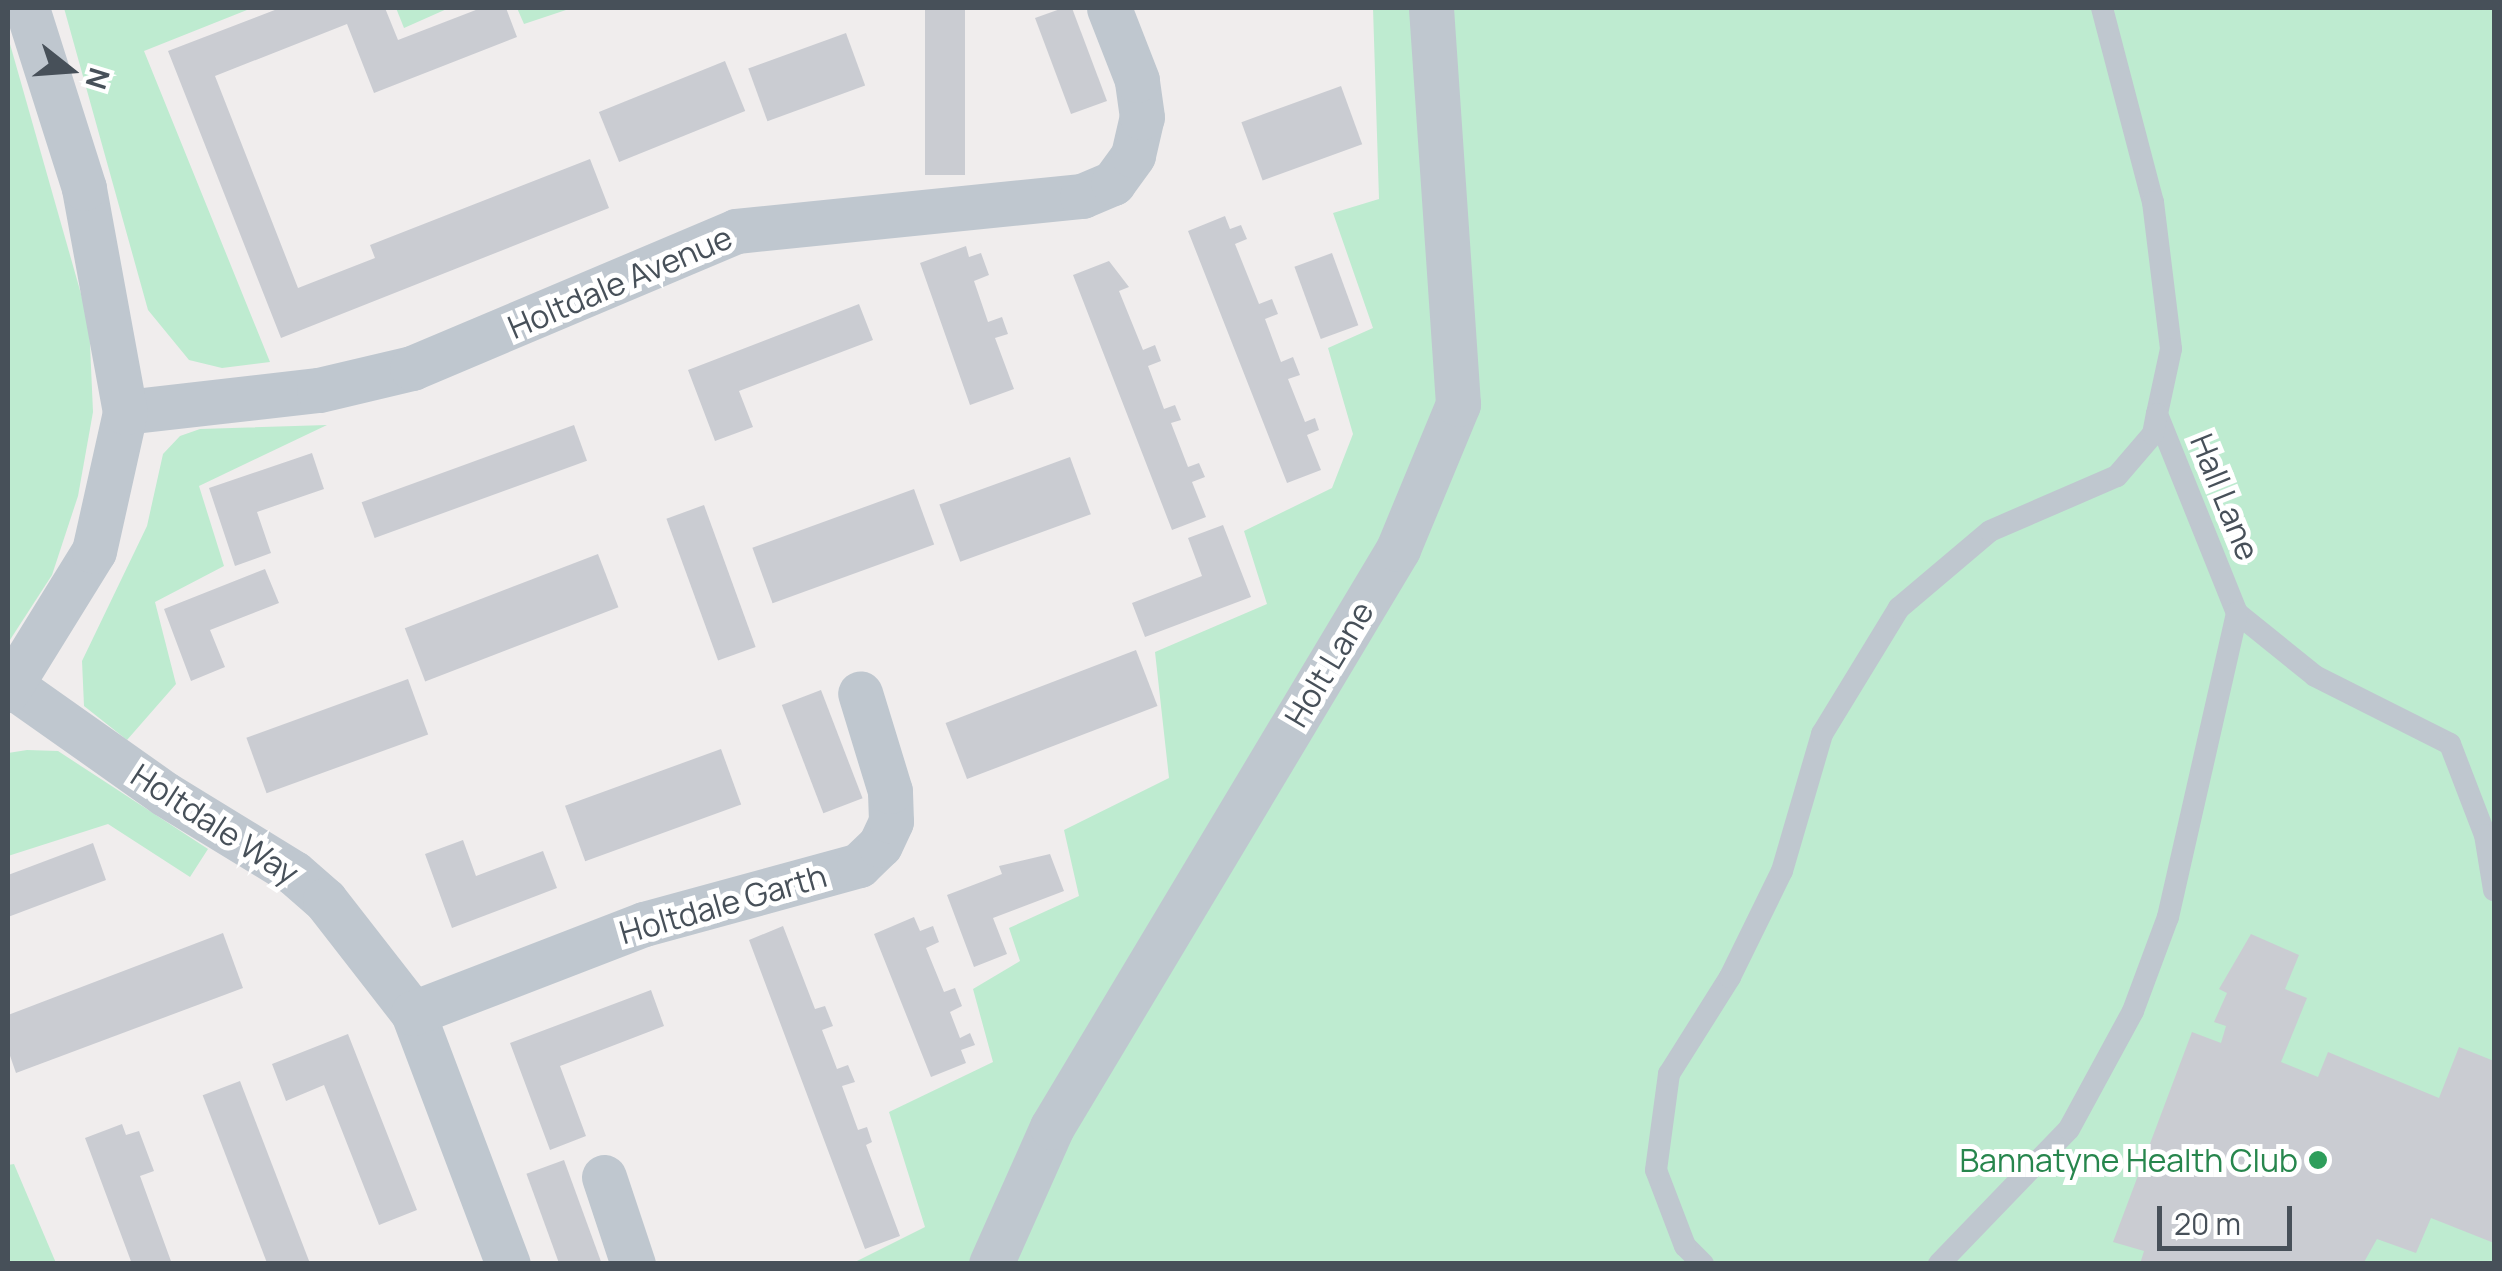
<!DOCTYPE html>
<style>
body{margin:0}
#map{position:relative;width:2502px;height:1271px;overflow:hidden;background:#f0eded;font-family:Manrope,sans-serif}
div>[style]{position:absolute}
.green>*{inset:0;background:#beebd0}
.building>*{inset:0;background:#caccd2;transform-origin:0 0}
.service>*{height:22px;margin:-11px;padding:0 11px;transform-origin:11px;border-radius:11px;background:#bfc7cf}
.minor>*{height:45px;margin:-22.5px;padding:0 22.5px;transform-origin:22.5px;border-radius:22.5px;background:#bfc7cf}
.dots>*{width:28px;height:28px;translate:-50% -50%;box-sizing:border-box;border:5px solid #fff;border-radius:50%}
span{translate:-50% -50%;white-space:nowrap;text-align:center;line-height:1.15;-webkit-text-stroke:10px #fff;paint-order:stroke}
.street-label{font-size:32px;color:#475059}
.leisure-label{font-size:32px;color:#27864d}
.right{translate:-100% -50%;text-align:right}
.frame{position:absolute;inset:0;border:10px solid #475059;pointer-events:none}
.north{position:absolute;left:20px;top:20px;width:100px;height:100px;-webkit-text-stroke:8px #fff;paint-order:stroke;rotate:107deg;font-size:28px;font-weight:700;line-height:40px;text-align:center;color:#475059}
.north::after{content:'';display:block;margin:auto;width:35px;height:45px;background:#475059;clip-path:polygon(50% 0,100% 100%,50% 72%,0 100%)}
.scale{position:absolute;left:2157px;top:1206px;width:135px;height:45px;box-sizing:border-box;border:5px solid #475059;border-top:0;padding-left:12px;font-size:30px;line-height:35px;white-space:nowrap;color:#475059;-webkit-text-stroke:8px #fff;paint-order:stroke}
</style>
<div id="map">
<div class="green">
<div style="clip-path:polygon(64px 8px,252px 8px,144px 51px,270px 362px,222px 368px,189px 360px,148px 310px)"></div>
<div style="clip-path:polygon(396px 8px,449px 8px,404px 28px)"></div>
<div style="clip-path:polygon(517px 8px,572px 8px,524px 24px)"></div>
<div style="clip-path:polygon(1373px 8px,2494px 8px,2494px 1263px,851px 1264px,925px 1227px,889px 1112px,993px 1062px,973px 989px,1020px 961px,1009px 928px,1079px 896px,1064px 830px,1169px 778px,1155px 652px,1267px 604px,1244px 531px,1332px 488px,1353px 434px,1328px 348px,1373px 328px,1333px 213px,1379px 199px)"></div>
<div style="clip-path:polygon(8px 37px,89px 322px,93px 412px,78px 496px,52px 575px,8px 643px)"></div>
<div style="clip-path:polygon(327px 425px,199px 486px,224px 566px,155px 602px,176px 684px,127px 740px,84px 706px,82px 661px,147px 526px,163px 454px,180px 436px,200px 429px)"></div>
<div style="clip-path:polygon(27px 750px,58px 751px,208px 849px,190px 877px,108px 824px,8px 856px,8px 753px)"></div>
<div style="clip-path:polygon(14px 1164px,56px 1263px,8px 1263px,8px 1165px)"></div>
</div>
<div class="building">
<div style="clip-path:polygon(280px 8px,385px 8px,398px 40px,481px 8px,506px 8px,517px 37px,374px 93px,347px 24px,215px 76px,298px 288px,375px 258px,370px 245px,590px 159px,609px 208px,281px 338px,168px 51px)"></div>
<div style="left:925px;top:8px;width:40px;height:167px"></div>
<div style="clip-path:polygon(1063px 8px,1072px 8px,1107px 101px,1071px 114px,1035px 18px)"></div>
<div style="left:846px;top:33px;width:56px;height:104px;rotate:70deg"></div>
<div style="left:725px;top:61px;width:54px;height:136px;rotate:68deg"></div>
<div style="left:1341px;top:86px;width:62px;height:106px;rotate:70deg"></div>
<div style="clip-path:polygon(1225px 216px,1230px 229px,1241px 225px,1247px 239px,1235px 244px,1259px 304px,1272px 299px,1278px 314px,1265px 319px,1281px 362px,1293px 357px,1300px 375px,1288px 379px,1305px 422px,1315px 418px,1319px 430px,1307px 435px,1321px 470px,1287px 483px,1188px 231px)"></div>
<div style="clip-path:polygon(966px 246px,969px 257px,981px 253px,989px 275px,974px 281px,988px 322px,1002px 317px,1008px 334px,995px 338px,1014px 389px,970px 405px,920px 263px)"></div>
<div style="left:1332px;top:253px;width:77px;height:40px;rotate:70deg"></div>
<div style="clip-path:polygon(1109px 261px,1129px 287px,1119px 291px,1143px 350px,1155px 345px,1161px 361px,1148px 366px,1164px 409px,1175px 405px,1181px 420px,1171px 423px,1188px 467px,1199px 463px,1205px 477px,1192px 482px,1206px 517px,1172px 530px,1073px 275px)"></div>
<div style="clip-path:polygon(859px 304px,873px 340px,739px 391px,753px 427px,715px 441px,688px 370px)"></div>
<div style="left:574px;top:425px;width:38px;height:226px;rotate:70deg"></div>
<div style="clip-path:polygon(312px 453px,324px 489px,257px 512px,271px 553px,235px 566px,209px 488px)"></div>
<div style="left:1070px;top:457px;width:61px;height:139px;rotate:70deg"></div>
<div style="left:914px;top:489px;width:59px;height:172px;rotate:70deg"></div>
<div style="left:704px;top:505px;width:151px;height:40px;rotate:70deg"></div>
<div style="clip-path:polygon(1223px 525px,1251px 597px,1145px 637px,1132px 603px,1202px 576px,1188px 538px)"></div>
<div style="left:598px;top:554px;width:57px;height:207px;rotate:69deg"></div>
<div style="clip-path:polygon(265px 569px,279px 603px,210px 630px,225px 667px,191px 681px,164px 609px)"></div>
<div style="left:1136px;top:650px;width:60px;height:204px;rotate:69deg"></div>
<div style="left:408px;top:679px;width:59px;height:172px;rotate:70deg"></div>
<div style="left:821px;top:690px;width:116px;height:42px;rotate:69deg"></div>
<div style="left:721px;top:749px;width:59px;height:166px;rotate:70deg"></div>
<div style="clip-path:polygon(463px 840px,476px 876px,543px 851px,557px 888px,452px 928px,425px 854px)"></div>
<div style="clip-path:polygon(93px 843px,106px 880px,8px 917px,8px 875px)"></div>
<div style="clip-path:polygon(1050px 854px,1064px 891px,993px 918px,1007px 954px,974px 967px,947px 895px,1002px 874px,999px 866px)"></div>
<div style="clip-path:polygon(914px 917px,920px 931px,933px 926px,939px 942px,926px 948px,944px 992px,955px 988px,962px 1006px,950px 1012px,960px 1038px,970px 1033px,975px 1045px,961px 1050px,966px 1063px,931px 1077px,874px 934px)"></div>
<div style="clip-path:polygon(783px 926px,815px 1009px,825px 1006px,833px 1026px,822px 1030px,837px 1069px,848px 1065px,855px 1082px,842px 1086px,858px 1130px,867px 1127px,872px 1142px,866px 1145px,900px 1236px,865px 1249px,749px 940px)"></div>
<div style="clip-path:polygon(223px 933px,243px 988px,16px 1073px,8px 1050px,8px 1015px)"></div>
<div style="clip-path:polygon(2251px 934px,2299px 955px,2285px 989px,2307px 998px,2281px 1062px,2318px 1077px,2328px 1052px,2439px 1098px,2459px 1047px,2494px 1061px,2494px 1243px,2431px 1218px,2416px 1253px,2377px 1239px,2363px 1264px,2140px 1264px,2144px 1251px,2113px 1242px,2192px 1032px,2221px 1043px,2226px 1026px,2214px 1022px,2227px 993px,2219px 989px)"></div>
<div style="clip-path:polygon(651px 990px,664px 1026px,560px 1066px,586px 1136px,550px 1150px,510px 1043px)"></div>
<div style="clip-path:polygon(348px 1034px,417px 1210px,379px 1225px,324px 1085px,286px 1101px,272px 1064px)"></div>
<div style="left:240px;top:1081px;width:197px;height:40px;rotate:69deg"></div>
<div style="clip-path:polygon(122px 1124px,126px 1135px,139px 1131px,154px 1171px,140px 1176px,172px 1264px,132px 1264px,85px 1138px)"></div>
<div style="left:564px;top:1160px;width:111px;height:40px;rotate:70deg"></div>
</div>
<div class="service">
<div style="left:2102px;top:8px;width:201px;rotate:75.3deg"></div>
<div style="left:2153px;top:202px;width:148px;rotate:83deg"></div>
<div style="left:2171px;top:349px;width:66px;rotate:102.2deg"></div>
<div style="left:2157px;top:414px;width:214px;rotate:68.1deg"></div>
<div style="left:2237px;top:613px;width:100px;rotate:38.9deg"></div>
<div style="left:2315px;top:676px;width:151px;rotate:26.7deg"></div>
<div style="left:2450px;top:744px;width:97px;rotate:69deg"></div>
<div style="left:2485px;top:835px;width:56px;rotate:80.7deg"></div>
<div style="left:1703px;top:1264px;width:25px;rotate:-135deg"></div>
<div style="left:1685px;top:1246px;width:81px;rotate:-110.9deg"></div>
<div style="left:1656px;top:1170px;width:97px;rotate:-82.3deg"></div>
<div style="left:1669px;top:1074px;width:115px;rotate:-57.8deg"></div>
<div style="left:1730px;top:977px;width:118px;rotate:-63.9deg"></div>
<div style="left:1782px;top:871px;width:143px;rotate:-73.7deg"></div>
<div style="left:1822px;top:734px;width:148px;rotate:-58.6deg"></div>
<div style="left:1899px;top:608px;width:119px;rotate:-40.2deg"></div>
<div style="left:1990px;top:531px;width:138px;rotate:-23.4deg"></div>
<div style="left:2117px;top:476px;width:55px;rotate:-49.4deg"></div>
<div style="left:2153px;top:434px;width:20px;rotate:-79deg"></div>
<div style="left:1939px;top:1264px;width:187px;rotate:-46.1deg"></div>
<div style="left:2069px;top:1129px;width:134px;rotate:-61.5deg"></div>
<div style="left:2133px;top:1011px;width:100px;rotate:-69.6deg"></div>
<div style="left:2168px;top:917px;width:312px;rotate:-77.2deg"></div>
</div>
<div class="minor">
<div style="left:125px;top:412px;width:195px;rotate:-6.5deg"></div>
<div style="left:319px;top:390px;width:96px;rotate:-13.3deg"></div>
<div style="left:412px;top:368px;width:352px;rotate:-22.9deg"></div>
<div style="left:736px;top:231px;width:348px;rotate:-5.8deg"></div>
<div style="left:1082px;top:196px;width:34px;rotate:-23deg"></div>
<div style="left:1113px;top:183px;width:34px;rotate:-54deg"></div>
<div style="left:1133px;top:155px;width:39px;rotate:-77deg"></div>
<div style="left:1142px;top:117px;width:37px;rotate:-98deg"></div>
<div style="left:1137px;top:80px;width:77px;rotate:-111.3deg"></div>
<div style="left:12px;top:686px;width:187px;rotate:35.2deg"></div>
<div style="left:165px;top:794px;width:151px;rotate:31.5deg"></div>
<div style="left:294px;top:873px;width:41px;rotate:41.1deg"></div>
<div style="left:325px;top:900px;width:143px;rotate:52.1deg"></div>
<div style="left:413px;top:1013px;width:268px;rotate:69.3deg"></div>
<div style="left:8px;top:690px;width:163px;rotate:-58.3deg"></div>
<div style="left:94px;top:551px;width:142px;rotate:-77.4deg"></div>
<div style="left:125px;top:412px;width:228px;rotate:-100.4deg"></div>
<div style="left:84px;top:188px;width:189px;rotate:-107.6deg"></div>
<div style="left:413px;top:1013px;width:248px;rotate:-21.1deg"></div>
<div style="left:644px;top:924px;width:223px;rotate:-15.3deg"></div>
<div style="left:859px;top:865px;width:29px;rotate:-44deg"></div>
<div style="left:880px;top:845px;width:26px;rotate:-65deg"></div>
<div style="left:891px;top:821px;width:30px;rotate:-92deg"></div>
<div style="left:890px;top:791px;width:102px;rotate:-107deg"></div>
<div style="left:604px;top:1177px;width:92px;rotate:71.6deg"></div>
<div style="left:991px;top:1264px;width:150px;rotate:-66deg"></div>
<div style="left:1052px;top:1127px;width:674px;rotate:-59.09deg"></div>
<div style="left:1398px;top:549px;width:157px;rotate:-67.5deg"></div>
<div style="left:1458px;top:404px;width:397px;rotate:-93.9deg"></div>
</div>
<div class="dots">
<div style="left:2318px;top:1160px;background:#2e9e5b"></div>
</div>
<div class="street-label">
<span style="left:620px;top:282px;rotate:-23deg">Holtdale Avenue</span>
<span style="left:2225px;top:497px;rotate:68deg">Hall Lane</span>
<span style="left:1329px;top:664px;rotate:-59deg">Holt Lane</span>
<span style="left:215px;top:824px;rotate:33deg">Holtdale Way</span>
<span style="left:723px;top:904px;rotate:-16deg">Holtdale Garth</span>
</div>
<div class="leisure-label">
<span class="right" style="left:2298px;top:1160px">Bannatyne Health Club</span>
</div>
<div class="frame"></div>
<div class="north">N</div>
<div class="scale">20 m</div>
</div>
